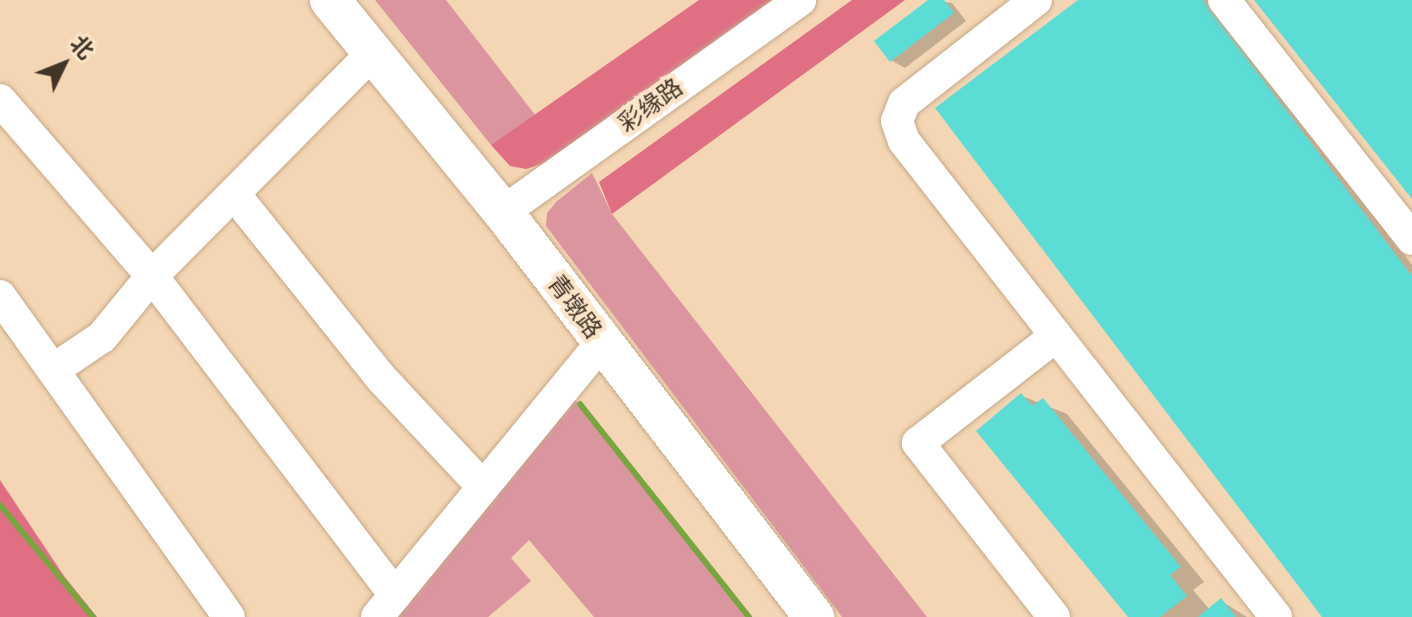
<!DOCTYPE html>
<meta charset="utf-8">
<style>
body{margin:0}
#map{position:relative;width:1412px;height:617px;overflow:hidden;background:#f4d6b4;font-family:"Roboto Condensed","Noto Sans SC",sans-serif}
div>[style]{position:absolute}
.green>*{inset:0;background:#db959f}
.forest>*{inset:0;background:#e06f84}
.shadow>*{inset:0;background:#0003}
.stream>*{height:6px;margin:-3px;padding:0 3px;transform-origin:3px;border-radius:3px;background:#77a63f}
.building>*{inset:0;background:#5bdcd5}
.roads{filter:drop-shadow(0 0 2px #c6a989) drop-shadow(0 0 2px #c6a989)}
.minor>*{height:32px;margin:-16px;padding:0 16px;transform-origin:16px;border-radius:16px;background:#fff}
.major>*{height:40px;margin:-20px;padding:0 20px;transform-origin:20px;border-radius:20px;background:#fff}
span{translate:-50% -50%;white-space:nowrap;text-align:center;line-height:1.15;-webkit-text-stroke:8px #fce4c9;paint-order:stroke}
.street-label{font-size:24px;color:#413528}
.north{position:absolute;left:24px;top:24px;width:80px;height:80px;-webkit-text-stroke:6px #fce4c9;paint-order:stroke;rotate:47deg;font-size:22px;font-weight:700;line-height:32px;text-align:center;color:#413528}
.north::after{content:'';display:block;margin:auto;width:28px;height:36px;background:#413528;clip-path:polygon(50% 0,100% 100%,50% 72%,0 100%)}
</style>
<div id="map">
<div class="green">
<div style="clip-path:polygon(375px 0,446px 0,536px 116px,491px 145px)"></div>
<div style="clip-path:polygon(592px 173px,612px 214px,927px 617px,842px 617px,546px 226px,547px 213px,556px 202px)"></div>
<div style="clip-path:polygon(570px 393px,745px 617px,594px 617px,529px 540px,511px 558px,531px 581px,488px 617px,390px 617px)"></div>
</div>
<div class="forest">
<div style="clip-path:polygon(699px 0,775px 0,548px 162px,526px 169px,510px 166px,491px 145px)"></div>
<div style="clip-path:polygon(852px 0,905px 0,612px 214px,599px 182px)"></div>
<div style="clip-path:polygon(0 480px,64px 576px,97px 617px,0 617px)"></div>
</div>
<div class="shadow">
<div style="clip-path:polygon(931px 0,952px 3px,966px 21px,905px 68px,891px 60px)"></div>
<div style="clip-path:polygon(1081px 0,1211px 0,1412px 265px,1412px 617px,1324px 617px)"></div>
<div style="clip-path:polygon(1022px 396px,1067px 414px,1204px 582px,1193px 590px,1210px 610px,1221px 601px,1247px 617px,1131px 617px)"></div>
</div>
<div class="stream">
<div style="left:580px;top:404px;width:272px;rotate:51.6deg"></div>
<div style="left:0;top:505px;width:146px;rotate:50.3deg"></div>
</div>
<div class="building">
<div style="clip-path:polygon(928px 0,944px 0,954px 13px,890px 62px,874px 41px)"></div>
<div style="clip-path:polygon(1078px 0,1203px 0,1412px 276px,1412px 617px,1322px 617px,935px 108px)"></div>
<div style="clip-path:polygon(1254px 0,1412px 0,1412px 199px)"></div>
<div style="clip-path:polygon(1021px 393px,1032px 406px,1043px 398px,1181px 567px,1170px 575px,1187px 596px,1160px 617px,1128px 617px,976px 431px)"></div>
<div style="clip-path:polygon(1221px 598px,1236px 617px,1198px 617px)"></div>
</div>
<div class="roads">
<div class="minor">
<div style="left:1036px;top:0;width:167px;rotate:142deg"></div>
<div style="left:904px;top:103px;width:19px;rotate:111deg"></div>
<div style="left:897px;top:121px;width:21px;rotate:71deg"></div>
<div style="left:904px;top:141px;width:604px;rotate:51.99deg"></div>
<div style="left:1224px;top:0;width:304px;rotate:51.8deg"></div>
<div style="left:0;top:100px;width:233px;rotate:49.2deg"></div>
<div style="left:152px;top:276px;width:401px;rotate:52.7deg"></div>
<div style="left:235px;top:195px;width:236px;rotate:51.4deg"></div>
<div style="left:382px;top:379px;width:148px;rotate:46.9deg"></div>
<div style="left:503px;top:212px;width:365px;rotate:-35.5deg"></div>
<div style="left:0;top:296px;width:394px;rotate:54.5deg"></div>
<div style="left:53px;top:370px;width:59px;rotate:-34deg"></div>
<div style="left:102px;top:337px;width:79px;rotate:-50.7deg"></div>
<div style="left:152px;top:276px;width:314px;rotate:-45.3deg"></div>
<div style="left:377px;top:617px;width:355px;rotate:-50.7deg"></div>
<div style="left:1054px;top:617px;width:221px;rotate:-128deg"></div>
<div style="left:918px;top:443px;width:175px;rotate:-37.8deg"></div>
</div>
<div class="major">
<div style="left:330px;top:0;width:274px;rotate:50.8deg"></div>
<div style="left:503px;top:212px;width:511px;rotate:52.48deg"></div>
</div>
</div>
<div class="street-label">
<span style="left:651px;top:106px;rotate:-36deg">彩缘路</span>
<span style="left:574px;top:307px;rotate:53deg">青墩路</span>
</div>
<div class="north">北</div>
</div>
